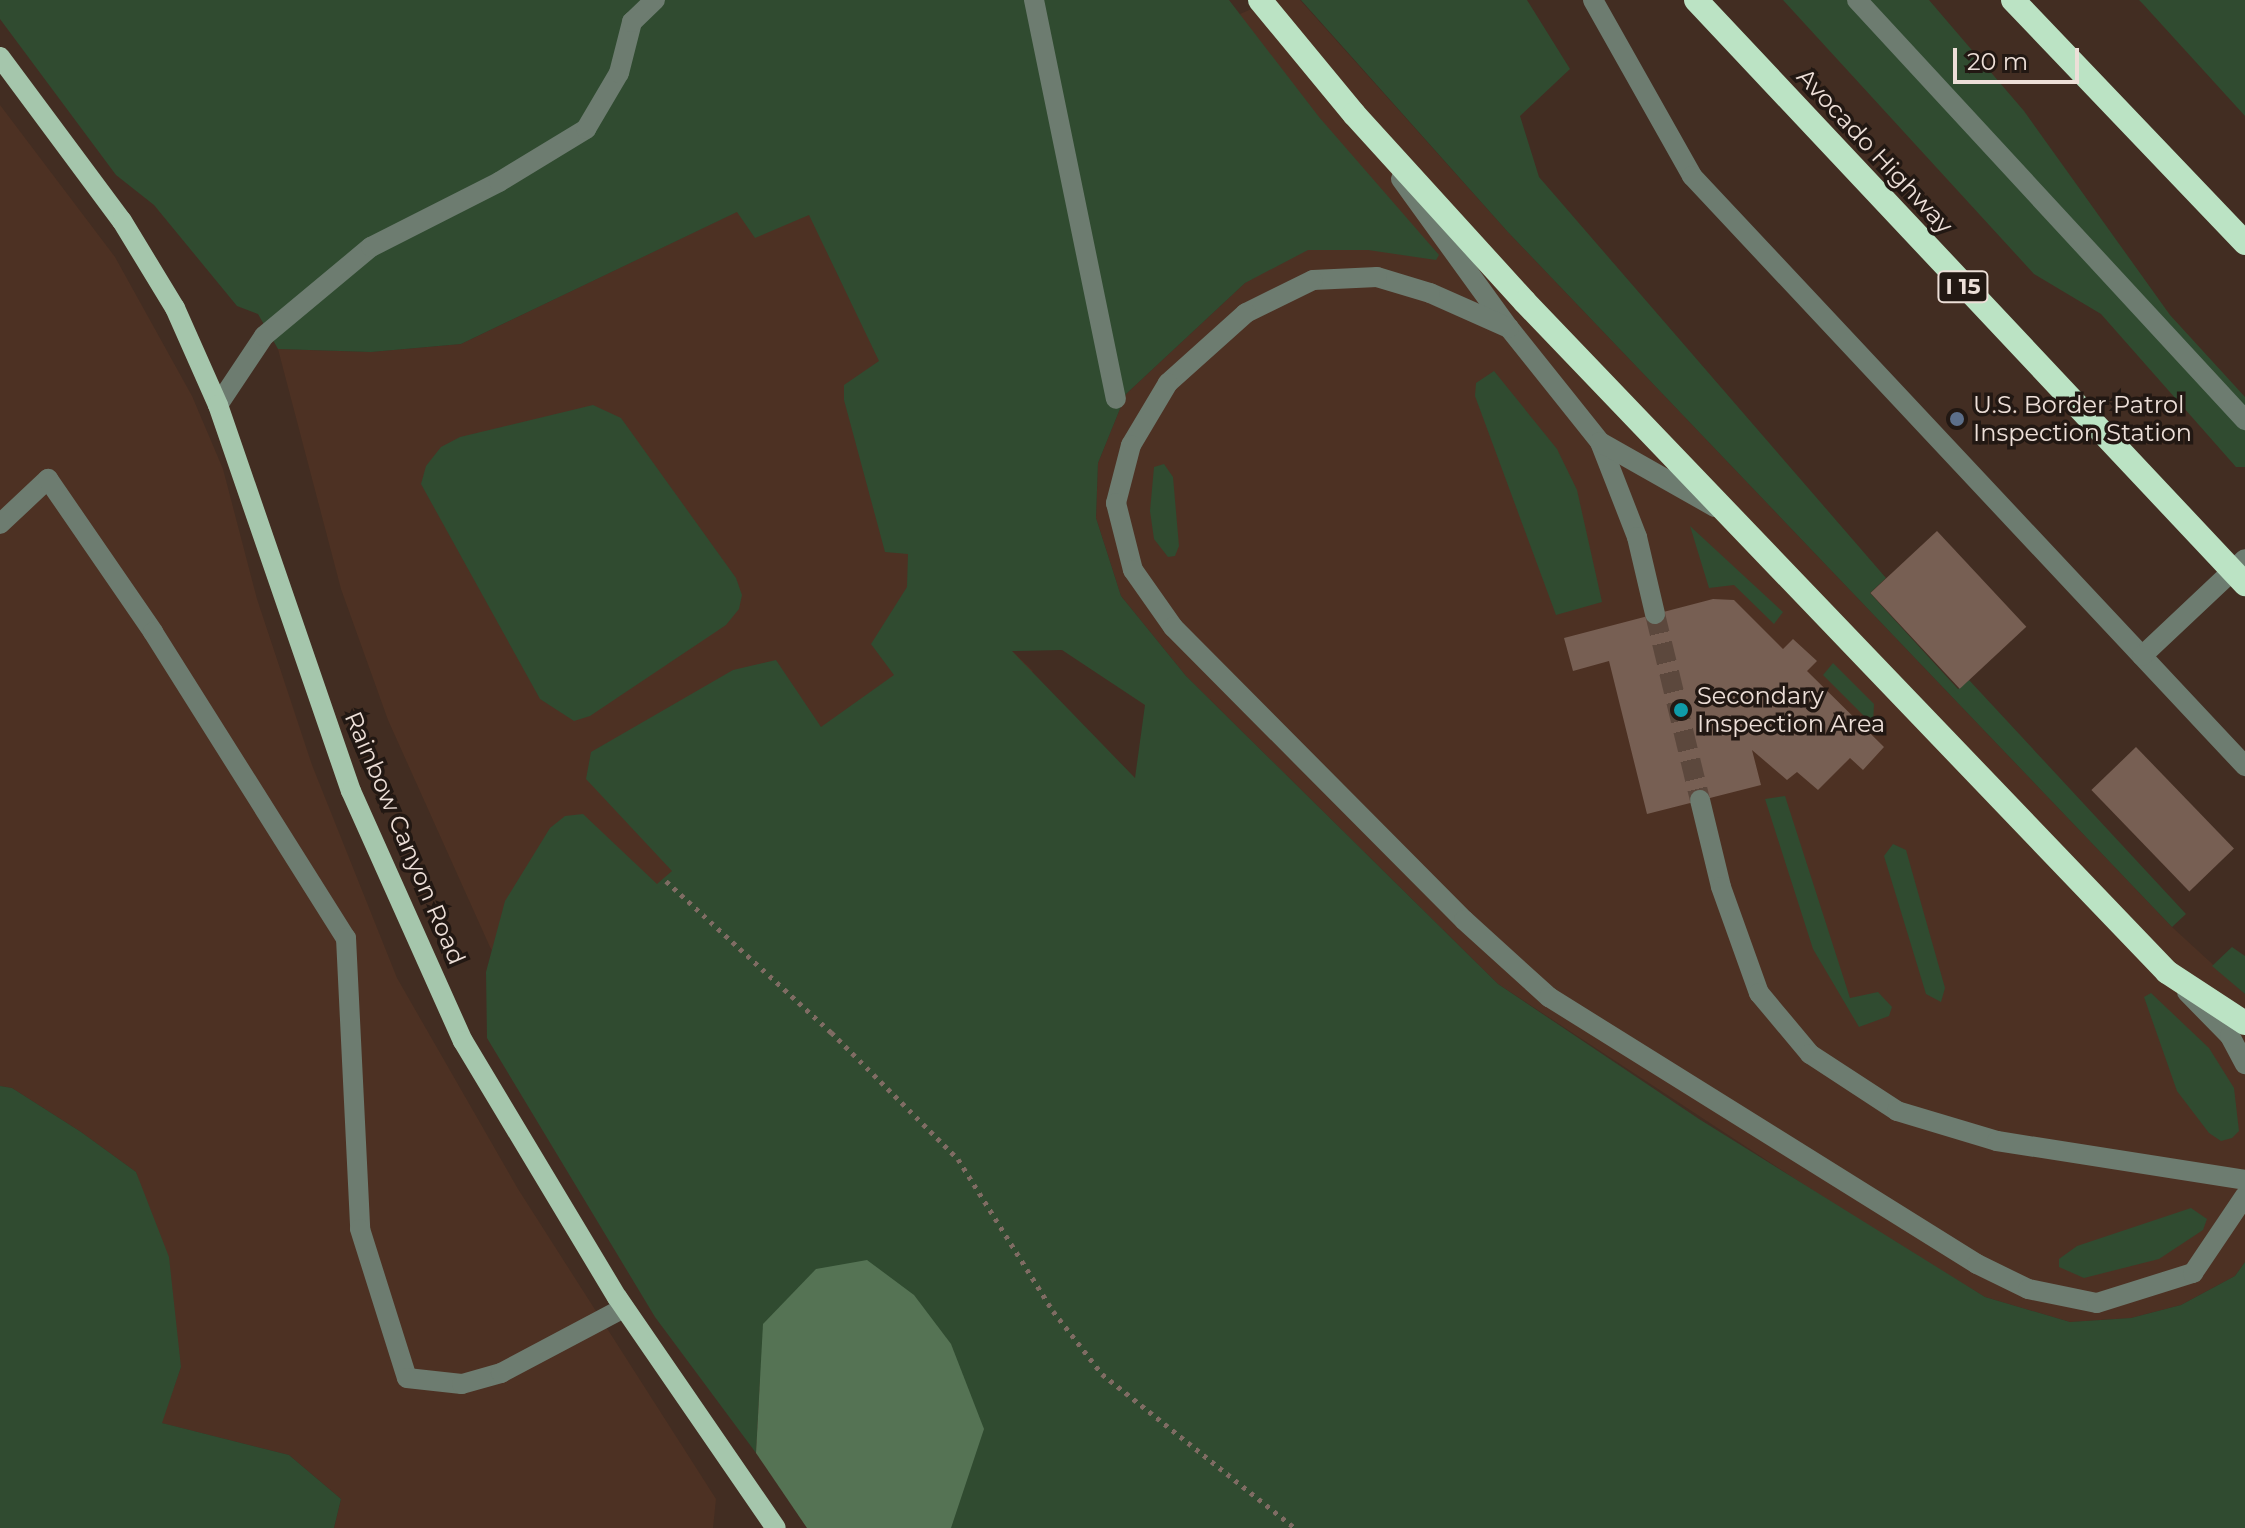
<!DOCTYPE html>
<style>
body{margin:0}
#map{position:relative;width:2245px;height:1528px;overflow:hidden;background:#422d22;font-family:Montserrat,sans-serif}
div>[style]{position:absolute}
.built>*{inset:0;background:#4d3123}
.green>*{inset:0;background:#304b30}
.forest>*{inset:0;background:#557354}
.building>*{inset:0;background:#775f53;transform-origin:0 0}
.minor-tunnel>*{height:20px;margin-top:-10px;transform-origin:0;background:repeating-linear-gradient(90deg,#5c483d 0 20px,transparent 0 30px)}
.path>*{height:5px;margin-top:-2.5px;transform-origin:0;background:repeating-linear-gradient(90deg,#7f6c63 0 4px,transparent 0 10px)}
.minor>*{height:20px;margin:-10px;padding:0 10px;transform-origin:10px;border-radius:10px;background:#6d7c70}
.major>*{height:20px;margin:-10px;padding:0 10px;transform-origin:10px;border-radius:10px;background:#a5c6ac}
.highway>*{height:24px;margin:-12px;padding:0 12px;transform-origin:12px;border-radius:12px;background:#bbe3c4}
.dots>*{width:22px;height:22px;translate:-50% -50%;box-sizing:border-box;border:4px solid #221813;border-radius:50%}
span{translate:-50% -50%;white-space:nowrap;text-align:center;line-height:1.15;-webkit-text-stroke:7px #221813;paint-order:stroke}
.shield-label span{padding:2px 6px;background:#221813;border:2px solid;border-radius:6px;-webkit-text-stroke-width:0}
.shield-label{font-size:22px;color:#eddfd8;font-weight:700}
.street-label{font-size:24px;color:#eddfd8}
.poi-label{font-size:24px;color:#eddfd8}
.left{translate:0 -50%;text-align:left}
.scale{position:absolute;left:1953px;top:48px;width:126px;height:36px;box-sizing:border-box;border:4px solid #eddfd8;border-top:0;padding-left:10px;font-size:24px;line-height:28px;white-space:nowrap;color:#eddfd8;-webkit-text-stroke:6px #221813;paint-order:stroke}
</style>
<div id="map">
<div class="built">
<div style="clip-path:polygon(1272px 0,1300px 0,1507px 231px,2172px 927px,2245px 994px,2245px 1262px,2235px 1276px,2181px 1305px,2131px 1318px,2070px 1322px,1985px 1297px,1870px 1228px,1498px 984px,1186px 676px,1121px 596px,1096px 518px,1098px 463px,1126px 394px,1305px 227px,1279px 111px,1240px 14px)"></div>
<div style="clip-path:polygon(0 105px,115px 257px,192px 396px,223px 469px,257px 599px,312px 765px,397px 978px,518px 1189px,716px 1499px,713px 1528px,334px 1528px,341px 1499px,289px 1455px,161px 1423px,181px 1367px,136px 1172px,81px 1132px,12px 1088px,0 1086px)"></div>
<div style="clip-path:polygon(819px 109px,1011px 650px,1033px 671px,552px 1050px,490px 947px,388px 720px,341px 589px,278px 349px,370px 352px,461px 344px,736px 212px)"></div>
</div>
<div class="green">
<div style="clip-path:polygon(evenodd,0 0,1229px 0,1319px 117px,1439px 255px,1436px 260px,1368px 250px,1308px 250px,1245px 283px,1126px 394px,1098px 463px,1096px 518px,1121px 596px,1186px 676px,1498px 984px,1699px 1119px,1985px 1297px,2070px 1322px,2131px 1318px,2181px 1305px,2235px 1276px,2245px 1262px,2245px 1528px,951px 1528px,951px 1519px,760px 1380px,756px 1453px,655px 1317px,487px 1038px,486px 972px,505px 901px,550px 828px,565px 816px,583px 814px,657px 884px,672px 871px,586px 779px,591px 752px,733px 670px,776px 660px,821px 727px,894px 675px,871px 644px,907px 587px,908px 554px,885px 552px,844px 400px,844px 385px,879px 361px,809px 215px,755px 238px,737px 212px,461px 344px,371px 352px,278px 349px,258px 314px,237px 306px,154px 205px,116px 175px,0 19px,0 0,1062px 650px,1145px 705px,1135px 778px,1012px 651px,1062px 650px)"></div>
<div style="clip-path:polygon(1301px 0,1527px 0,1570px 69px,1520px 116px,1539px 177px,1886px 578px,1870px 593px,1958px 689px,1969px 680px,2186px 914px,2172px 927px,1507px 231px)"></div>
<div style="clip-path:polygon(1783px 0,1929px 0,2024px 111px,2170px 315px,2245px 397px,2245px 467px,2236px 467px,2101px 314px,2034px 274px)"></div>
<div style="clip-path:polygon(2139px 0,2245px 0,2245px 116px,2143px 4px)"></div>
<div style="clip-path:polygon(1494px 371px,1557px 449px,1577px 490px,1602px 602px,1556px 615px,1475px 396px,1476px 383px)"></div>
<div style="clip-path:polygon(593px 405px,621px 418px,736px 578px,742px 595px,739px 609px,726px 625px,590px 716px,574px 721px,540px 699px,421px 484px,426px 466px,441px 447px,460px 437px)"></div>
<div style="clip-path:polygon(1164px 464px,1173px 477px,1179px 546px,1175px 556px,1168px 557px,1154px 539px,1150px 511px,1154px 467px)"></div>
<div style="clip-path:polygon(1690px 526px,1783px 612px,1774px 624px,1734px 585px,1709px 588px)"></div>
<div style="clip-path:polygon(1833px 663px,1874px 704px,1873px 725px,1823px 675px)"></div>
<div style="clip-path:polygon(1785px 796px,1850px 998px,1878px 992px,1892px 1007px,1889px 1016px,1859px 1027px,1813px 949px,1765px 799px)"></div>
<div style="clip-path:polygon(1893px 844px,1906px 850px,1945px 988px,1941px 1002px,1926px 994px,1884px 856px)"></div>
<div style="clip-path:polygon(2232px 947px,2245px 956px,2245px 994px,2212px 966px)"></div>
<div style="clip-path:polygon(2151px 993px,2209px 1048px,2234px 1088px,2239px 1131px,2232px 1138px,2221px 1141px,2209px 1133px,2177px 1091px,2144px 997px)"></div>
<div style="clip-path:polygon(0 1086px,12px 1088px,81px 1132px,136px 1172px,169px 1257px,181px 1367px,162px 1423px,289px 1455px,341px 1499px,334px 1528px,0 1528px)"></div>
<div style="clip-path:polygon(2191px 1208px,2207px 1219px,2203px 1230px,2159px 1259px,2084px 1278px,2059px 1267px,2059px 1259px,2077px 1246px)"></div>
</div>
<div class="forest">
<div style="clip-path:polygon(867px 1260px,914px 1295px,951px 1344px,984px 1429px,951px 1528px,807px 1528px,756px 1453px,763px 1324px,816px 1269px)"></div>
</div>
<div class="building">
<div style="left:1937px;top:531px;width:131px;height:91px;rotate:47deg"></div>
<div style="clip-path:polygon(1713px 599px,1734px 600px,1783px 649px,1793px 639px,1817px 661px,1807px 671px,1884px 747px,1863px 770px,1850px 758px,1818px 790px,1797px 772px,1787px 780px,1752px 750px,1761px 785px,1647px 814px,1609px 661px,1573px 671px,1564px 638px)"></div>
<div style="left:2136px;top:747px;width:141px;height:62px;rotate:46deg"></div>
</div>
<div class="minor-tunnel">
<div style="left:1655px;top:614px;width:191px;rotate:76.4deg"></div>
</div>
<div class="path">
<div style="left:666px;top:881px;width:224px;rotate:42.5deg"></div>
<div style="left:831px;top:1032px;width:180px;rotate:45deg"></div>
<div style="left:958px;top:1159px;width:179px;rotate:58deg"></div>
<div style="left:1053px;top:1311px;width:80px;rotate:52.1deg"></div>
<div style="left:1102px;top:1374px;width:247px;rotate:38.6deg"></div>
</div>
<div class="minor">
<div style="left:1034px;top:0;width:407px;rotate:78.4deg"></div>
<div style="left:1593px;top:0;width:202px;rotate:60.6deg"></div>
<div style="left:1692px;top:176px;width:809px;rotate:46.85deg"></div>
<div style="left:1857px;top:0;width:572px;rotate:47.27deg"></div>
<div style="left:1401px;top:179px;width:184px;rotate:54.1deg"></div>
<div style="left:1509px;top:328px;width:146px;rotate:51.4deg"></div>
<div style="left:1600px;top:442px;width:102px;rotate:68.7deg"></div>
<div style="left:1637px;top:537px;width:79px;rotate:76.8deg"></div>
<div style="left:1509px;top:328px;width:86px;rotate:-156.1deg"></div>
<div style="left:1430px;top:293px;width:55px;rotate:-163.2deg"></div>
<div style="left:1377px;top:277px;width:64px;rotate:177.3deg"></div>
<div style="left:1313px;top:280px;width:75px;rotate:153.8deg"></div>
<div style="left:1246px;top:313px;width:105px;rotate:138.1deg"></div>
<div style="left:1168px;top:383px;width:72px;rotate:120.8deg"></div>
<div style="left:1131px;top:445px;width:60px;rotate:104.5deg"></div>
<div style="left:1116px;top:503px;width:69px;rotate:75.8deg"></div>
<div style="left:1133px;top:570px;width:70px;rotate:54.9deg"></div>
<div style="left:1173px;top:627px;width:413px;rotate:45.2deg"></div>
<div style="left:1464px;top:920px;width:115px;rotate:42.2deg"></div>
<div style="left:1549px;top:997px;width:504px;rotate:31.96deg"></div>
<div style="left:1977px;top:1264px;width:57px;rotate:26.1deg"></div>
<div style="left:2028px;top:1289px;width:70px;rotate:11.5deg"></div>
<div style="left:2097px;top:1303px;width:101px;rotate:-17.4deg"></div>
<div style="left:2193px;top:1273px;width:93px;rotate:-56deg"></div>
<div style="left:218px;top:405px;width:83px;rotate:-56.3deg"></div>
<div style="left:264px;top:336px;width:139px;rotate:-39.8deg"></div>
<div style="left:371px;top:247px;width:144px;rotate:-26.9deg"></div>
<div style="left:499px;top:182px;width:102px;rotate:-31.3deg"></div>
<div style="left:586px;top:129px;width:65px;rotate:-59.5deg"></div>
<div style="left:619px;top:73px;width:53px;rotate:-75.7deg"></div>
<div style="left:632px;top:22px;width:32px;rotate:-44deg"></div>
<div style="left:1600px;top:442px;width:132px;rotate:29.5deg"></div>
<div style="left:0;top:524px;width:66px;rotate:-43.2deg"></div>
<div style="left:48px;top:479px;width:186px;rotate:55.5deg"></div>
<div style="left:153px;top:632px;width:362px;rotate:57.8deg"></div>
<div style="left:346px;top:938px;width:291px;rotate:87.2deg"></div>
<div style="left:360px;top:1229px;width:156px;rotate:72.5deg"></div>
<div style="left:407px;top:1378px;width:55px;rotate:6.2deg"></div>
<div style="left:462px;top:1384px;width:41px;rotate:-15.8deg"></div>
<div style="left:501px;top:1373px;width:139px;rotate:-27.9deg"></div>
<div style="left:2142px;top:656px;width:141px;rotate:-43.3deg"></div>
<div style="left:1700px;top:800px;width:89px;rotate:76.4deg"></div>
<div style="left:1721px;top:887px;width:113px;rotate:70.3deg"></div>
<div style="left:1759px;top:993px;width:80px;rotate:50.1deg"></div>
<div style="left:1810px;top:1054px;width:104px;rotate:33.2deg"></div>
<div style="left:1897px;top:1111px;width:104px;rotate:16.7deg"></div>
<div style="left:1997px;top:1141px;width:251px;rotate:8.9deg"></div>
<div style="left:2187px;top:992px;width:62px;rotate:45.7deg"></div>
<div style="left:2230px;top:1036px;width:32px;rotate:62deg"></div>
</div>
<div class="major">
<div style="left:0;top:57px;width:204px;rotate:53.4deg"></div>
<div style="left:122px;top:221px;width:102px;rotate:58.7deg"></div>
<div style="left:175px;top:308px;width:106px;rotate:66.1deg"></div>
<div style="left:218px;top:405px;width:408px;rotate:71deg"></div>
<div style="left:351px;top:791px;width:274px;rotate:65.9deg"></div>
<div style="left:463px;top:1041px;width:299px;rotate:59deg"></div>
<div style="left:617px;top:1297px;width:280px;rotate:55.5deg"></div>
</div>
<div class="highway">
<div style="left:1260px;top:0;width:148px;rotate:50.5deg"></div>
<div style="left:1354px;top:114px;width:254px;rotate:47.7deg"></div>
<div style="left:1525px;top:302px;width:928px;rotate:46.22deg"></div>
<div style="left:2167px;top:972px;width:93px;rotate:33.2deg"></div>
<div style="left:1696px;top:0;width:802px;rotate:46.77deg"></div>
<div style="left:2013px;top:0;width:336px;rotate:46.3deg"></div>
</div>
<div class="dots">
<div style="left:1957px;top:419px;background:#5c6f8a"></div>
<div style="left:1681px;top:710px;background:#0f9aa8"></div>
</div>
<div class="shield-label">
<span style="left:1963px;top:287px">I 15</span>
</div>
<div class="street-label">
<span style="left:1875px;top:151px;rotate:47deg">Avocado Highway</span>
<span style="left:405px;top:838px;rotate:67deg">Rainbow Canyon Road</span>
</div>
<div class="poi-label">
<span class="left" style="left:1973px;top:419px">U.S. Border Patrol<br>Inspection Station</span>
<span class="left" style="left:1697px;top:710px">Secondary<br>Inspection Area</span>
</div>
<div class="scale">20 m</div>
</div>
